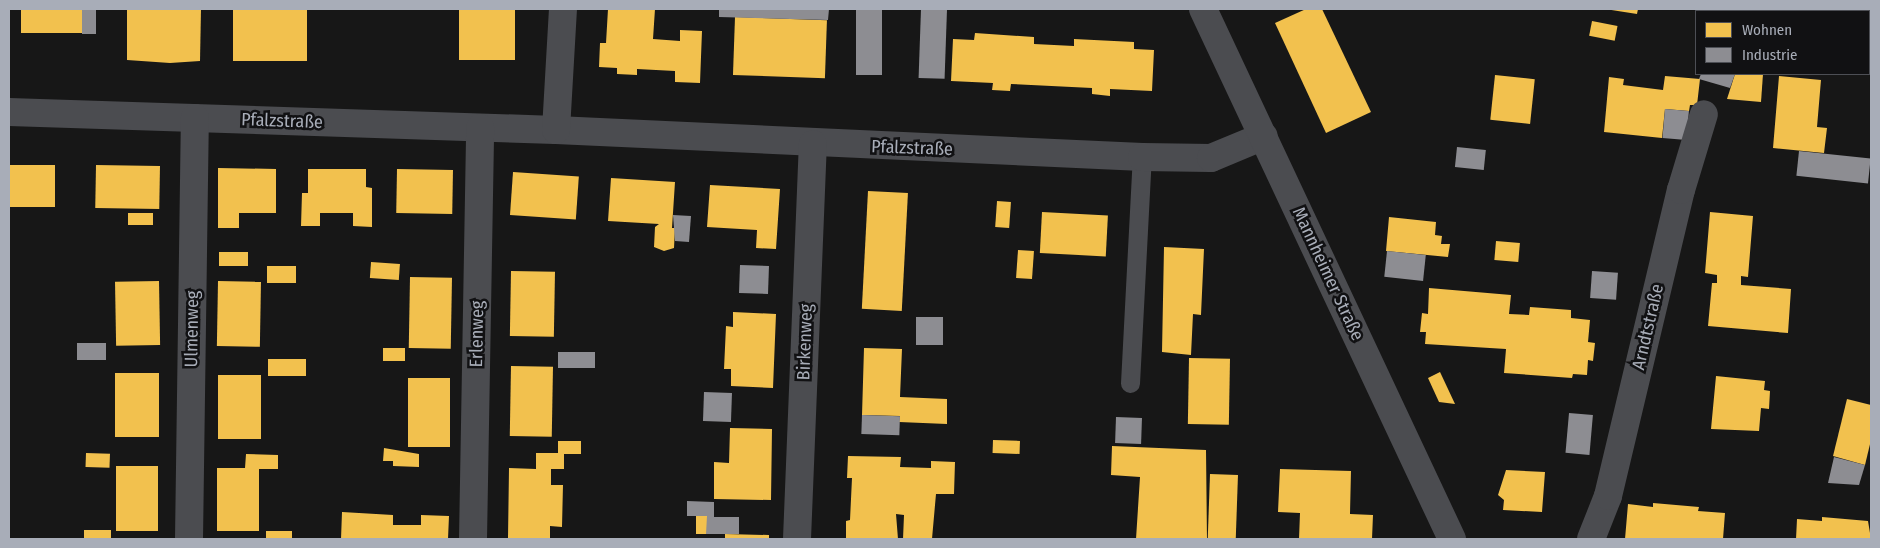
<!DOCTYPE html>
<meta charset="utf-8">
<style>
body{margin:0}
#map{position:relative;width:1880px;height:548px;overflow:hidden;background:#171717;font-family:"Fira Sans Condensed",sans-serif}
div>[style]{position:absolute}
.homes>*{inset:0;background:#f2c14e;transform-origin:0 0}
.industry>*{inset:0;background:#8d8d92;transform-origin:0 0}
.service>*{height:19px;margin:-9.5px;padding:0 9.5px;transform-origin:9.5px;border-radius:9.5px;background:#4b4c50}
.minor>*{height:28px;margin:-14px;padding:0 14px;transform-origin:14px;border-radius:14px;background:#4b4c50}
.tertiary>*{height:28px;margin:-14px;padding:0 14px;transform-origin:14px;border-radius:14px;background:#4b4c50}
span{translate:-50% -50%;white-space:nowrap;text-align:center;line-height:1.15;-webkit-text-stroke:5px #111113;paint-order:stroke}
.street-label{font-size:18px;color:#a8adb8}
.frame{position:absolute;inset:0;border:10px solid #a8adb8;pointer-events:none}
.legend{position:absolute;left:1695px;top:10px;width:175px;height:65px;box-sizing:border-box;background:#111113;border:1px solid #4d4f55;margin:0;padding:6px 9px;list-style:none;font-size:15px;color:#a8adb8}
.legend li{display:flex;align-items:center;gap:10px;height:25px}
.legend b{width:25px;border:1px solid #4d4f55}
</style>
<div id="map">
<div class="homes">
<div style="left:21px;top:9px;width:61px;height:24px"></div>
<div style="clip-path:polygon(127px 9px,201px 9px,200px 61px,170px 63px,127px 60px)"></div>
<div style="left:233px;top:9px;width:74px;height:52px"></div>
<div style="left:459px;top:9px;width:56px;height:51px"></div>
<div style="clip-path:polygon(608px 9px,655px 9px,653px 39px,680px 41px,680px 30px,702px 31px,700px 83px,675px 82px,675px 71px,637px 69px,637px 75px,617px 74px,617px 68px,599px 67px,600px 43px,606px 43px)"></div>
<div style="clip-path:polygon(1306px 9px,1322px 9px,1371px 112px,1326px 133px,1275px 23px)"></div>
<div style="clip-path:polygon(1605px 9px,1638px 9px,1637px 14px)"></div>
<div style="left:735px;top:17px;width:92px;height:58px;rotate:2deg"></div>
<div style="left:1592px;top:21px;width:26px;height:15px;rotate:11deg"></div>
<div style="clip-path:polygon(975px 33px,1034px 37px,1034px 44px,1074px 46px,1074px 39px,1134px 42px,1134px 49px,1154px 50px,1152px 91px,1110px 89px,1110px 96px,1092px 94px,1092px 88px,1011px 84px,1010px 91px,992px 90px,993px 83px,951px 81px,953px 39px,974px 40px)"></div>
<div style="clip-path:polygon(1735px 74px,1763px 74px,1761px 102px,1727px 99px)"></div>
<div style="left:1495px;top:75px;width:40px;height:45px;rotate:6deg"></div>
<div style="clip-path:polygon(1665px 76px,1700px 79px,1697px 105px,1690px 105px,1689px 111px,1665px 109px,1662px 138px,1604px 132px,1609px 77px,1624px 79px,1623px 85px,1663px 90px)"></div>
<div style="clip-path:polygon(1779px 76px,1821px 80px,1817px 127px,1827px 128px,1824px 153px,1773px 148px)"></div>
<div style="left:9px;top:165px;width:46px;height:42px"></div>
<div style="left:96px;top:165px;width:64px;height:43px;rotate:1deg"></div>
<div style="clip-path:polygon(218px 168px,276px 169px,276px 213px,239px 213px,239px 228px,218px 228px)"></div>
<div style="clip-path:polygon(308px 169px,366px 169px,366px 187px,372px 188px,372px 227px,353px 226px,353px 213px,320px 213px,320px 226px,301px 226px,302px 193px,308px 193px)"></div>
<div style="left:397px;top:169px;width:56px;height:44px;rotate:1deg"></div>
<div style="left:513px;top:172px;width:66px;height:43px;rotate:4deg"></div>
<div style="clip-path:polygon(611px 178px,675px 182px,672px 228px,675px 228px,674px 248px,664px 251px,654px 247px,655px 227px,659px 224px,608px 221px)"></div>
<div style="clip-path:polygon(710px 185px,780px 189px,776px 249px,756px 248px,757px 230px,707px 227px)"></div>
<div style="left:868px;top:191px;width:40px;height:118px;rotate:3deg"></div>
<div style="left:997px;top:201px;width:14px;height:26px;rotate:4deg"></div>
<div style="left:1042px;top:212px;width:66px;height:41px;rotate:3deg"></div>
<div style="clip-path:polygon(1710px 212px,1753px 216px,1748px 277px,1741px 276px,1741px 285px,1791px 289px,1788px 333px,1708px 326px,1712px 283px,1717px 283px,1717px 275px,1705px 273px)"></div>
<div style="left:128px;top:213px;width:25px;height:12px"></div>
<div style="clip-path:polygon(1389px 217px,1436px 222px,1435px 235px,1442px 236px,1441px 244px,1450px 244px,1448px 257px,1386px 251px)"></div>
<div style="left:1496px;top:241px;width:24px;height:19px;rotate:5deg"></div>
<div style="clip-path:polygon(1164px 247px,1204px 249px,1201px 315px,1193px 314px,1191px 355px,1162px 352px)"></div>
<div style="left:1018px;top:250px;width:16px;height:28px;rotate:4deg"></div>
<div style="left:219px;top:252px;width:29px;height:14px"></div>
<div style="left:371px;top:262px;width:29px;height:16px;rotate:4deg"></div>
<div style="left:267px;top:266px;width:29px;height:17px"></div>
<div style="left:511px;top:271px;width:44px;height:65px;rotate:1deg"></div>
<div style="left:410px;top:277px;width:42px;height:71px;rotate:1deg"></div>
<div style="left:159px;top:281px;width:64px;height:44px;rotate:89deg"></div>
<div style="left:218px;top:281px;width:43px;height:65px;rotate:1deg"></div>
<div style="clip-path:polygon(1429px 288px,1511px 295px,1509px 314px,1529px 315px,1530px 307px,1571px 310px,1571px 318px,1590px 320px,1588px 342px,1595px 343px,1593px 361px,1588px 360px,1587px 375px,1573px 374px,1572px 378px,1504px 373px,1506px 349px,1425px 344px,1426px 332px,1420px 332px,1422px 313px,1428px 314px)"></div>
<div style="clip-path:polygon(733px 312px,776px 314px,773px 388px,731px 386px,731px 369px,724px 369px,726px 326px,733px 327px)"></div>
<div style="left:383px;top:348px;width:22px;height:13px"></div>
<div style="clip-path:polygon(864px 348px,902px 349px,900px 397px,947px 399px,947px 424px,899px 422px,900px 416px,862px 415px)"></div>
<div style="left:1189px;top:358px;width:41px;height:66px;rotate:1deg"></div>
<div style="left:306px;top:359px;width:17px;height:38px;rotate:90deg"></div>
<div style="left:511px;top:366px;width:42px;height:70px;rotate:1deg"></div>
<div style="clip-path:polygon(1440px 372px,1455px 404px,1439px 402px,1428px 378px)"></div>
<div style="left:159px;top:373px;width:64px;height:44px;rotate:90deg"></div>
<div style="left:261px;top:375px;width:64px;height:43px;rotate:90deg"></div>
<div style="clip-path:polygon(1716px 376px,1765px 381px,1764px 390px,1770px 391px,1769px 409px,1761px 408px,1759px 431px,1711px 429px)"></div>
<div style="left:408px;top:378px;width:42px;height:69px"></div>
<div style="clip-path:polygon(1847px 399px,1871px 405px,1871px 440px,1865px 465px,1833px 456px)"></div>
<div style="clip-path:polygon(730px 428px,772px 429px,771px 500px,714px 499px,714px 462px,729px 463px)"></div>
<div style="left:993px;top:440px;width:27px;height:13px;rotate:2deg"></div>
<div style="clip-path:polygon(558px 441px,581px 441px,581px 454px,564px 454px,564px 469px,551px 469px,551px 485px,563px 485px,562px 527px,550px 526px,550px 539px,508px 538px,509px 468px,536px 469px,536px 453px,558px 453px)"></div>
<div style="clip-path:polygon(1112px 446px,1206px 450px,1207px 539px,1136px 539px,1140px 477px,1111px 475px)"></div>
<div style="clip-path:polygon(384px 448px,419px 454px,419px 467px,393px 466px,393px 461px,383px 461px)"></div>
<div style="left:86px;top:453px;width:24px;height:14px;rotate:2deg"></div>
<div style="clip-path:polygon(246px 454px,278px 455px,278px 469px,259px 469px,259px 531px,217px 531px,217px 468px,245px 468px)"></div>
<div style="clip-path:polygon(848px 456px,901px 457px,900px 467px,931px 468px,931px 461px,955px 462px,954px 494px,936px 494px,932px 539px,903px 539px,904px 515px,896px 514px,898px 539px,846px 539px,846px 521px,850px 520px,852px 478px,847px 478px)"></div>
<div style="left:116px;top:466px;width:42px;height:65px"></div>
<div style="clip-path:polygon(1280px 469px,1351px 471px,1350px 514px,1373px 515px,1372px 539px,1299px 539px,1300px 513px,1278px 512px)"></div>
<div style="clip-path:polygon(1506px 470px,1545px 472px,1542px 512px,1503px 510px,1504px 500px,1498px 495px)"></div>
<div style="left:1210px;top:474px;width:28px;height:65px;rotate:2deg"></div>
<div style="clip-path:polygon(1653px 503px,1699px 507px,1698px 511px,1725px 513px,1723px 539px,1625px 539px,1628px 504px,1653px 507px)"></div>
<div style="clip-path:polygon(342px 512px,393px 515px,393px 525px,421px 525px,421px 515px,449px 516px,448px 539px,341px 539px)"></div>
<div style="left:696px;top:516px;width:11px;height:18px"></div>
<div style="clip-path:polygon(1822px 517px,1868px 521px,1871px 539px,1796px 539px,1797px 519px,1822px 521px)"></div>
<div style="left:111px;top:530px;width:9px;height:27px;rotate:90deg"></div>
<div style="left:266px;top:531px;width:26px;height:8px"></div>
<div style="clip-path:polygon(725px 534px,769px 535px,769px 539px,725px 539px)"></div>
</div>
<div class="industry">
<div style="left:82px;top:9px;width:14px;height:25px"></div>
<div style="clip-path:polygon(719px 9px,829px 9px,828px 20px,719px 17px)"></div>
<div style="left:856px;top:9px;width:26px;height:66px"></div>
<div style="left:921px;top:9px;width:26px;height:69px;rotate:2deg"></div>
<div style="clip-path:polygon(1701px 74px,1735px 74px,1730px 88px,1699px 79px)"></div>
<div style="left:1665px;top:109px;width:24px;height:29px;rotate:5deg"></div>
<div style="left:1457px;top:147px;width:29px;height:20px;rotate:6deg"></div>
<div style="left:1799px;top:151px;width:72px;height:25px;rotate:6deg"></div>
<div style="clip-path:polygon(673px 215px,691px 216px,689px 242px,675px 241px)"></div>
<div style="left:1387px;top:251px;width:39px;height:26px;rotate:6deg"></div>
<div style="left:740px;top:265px;width:29px;height:28px;rotate:2deg"></div>
<div style="left:1592px;top:271px;width:26px;height:27px;rotate:4deg"></div>
<div style="left:916px;top:317px;width:27px;height:28px"></div>
<div style="left:106px;top:343px;width:17px;height:29px;rotate:90deg"></div>
<div style="left:558px;top:352px;width:37px;height:16px"></div>
<div style="left:704px;top:392px;width:28px;height:29px;rotate:2deg"></div>
<div style="left:1569px;top:413px;width:24px;height:40px;rotate:5deg"></div>
<div style="left:862px;top:415px;width:38px;height:19px;rotate:2deg"></div>
<div style="left:1116px;top:417px;width:26px;height:26px;rotate:2deg"></div>
<div style="clip-path:polygon(1834px 457px,1865px 465px,1859px 485px,1828px 483px)"></div>
<div style="clip-path:polygon(687px 501px,714px 502px,714px 517px,739px 517px,739px 534px,706px 534px,707px 516px,687px 516px)"></div>
</div>
<div class="service">
<div style="left:1130px;top:383px;width:226px;rotate:-87deg"></div>
</div>
<div class="minor">
<div style="left:9px;top:112px;width:547px;rotate:1.88deg"></div>
<div style="left:556px;top:130px;width:587px;rotate:2.64deg"></div>
<div style="left:1142px;top:157px;width:69px;rotate:0.8deg"></div>
<div style="left:1211px;top:158px;width:57px;rotate:-22.5deg"></div>
<div style="left:556px;top:130px;width:121px;rotate:-86.7deg"></div>
<div style="left:189px;top:539px;width:421px;rotate:-89.2deg"></div>
<div style="left:473px;top:539px;width:411px;rotate:-89deg"></div>
<div style="left:797px;top:539px;width:395px;rotate:-87.7deg"></div>
<div style="left:1591px;top:539px;width:46px;rotate:-68.4deg"></div>
<div style="left:1608px;top:496px;width:315px;rotate:-76.6deg"></div>
<div style="left:1681px;top:190px;width:79px;rotate:-73.2deg"></div>
</div>
<div class="tertiary">
<div style="left:1203px;top:9px;width:586px;rotate:64.84deg"></div>
</div>
<div class="street-label">
<span style="left:282px;top:121px;rotate:2deg">Pfalzstraße</span>
<span style="left:912px;top:148px;rotate:2deg">Pfalzstraße</span>
<span style="left:1328px;top:274px;rotate:65deg">Mannheimer Straße</span>
<span style="left:1648px;top:327px;rotate:-77deg">Arndtstraße</span>
<span style="left:192px;top:329px;rotate:-89deg">Ulmenweg</span>
<span style="left:477px;top:334px;rotate:-89deg">Erlenweg</span>
<span style="left:805px;top:342px;rotate:-88deg">Birkenweg</span>
</div>
<div class="frame"></div>
<ul class="legend">
<li><b style="height:14px;background:#f2c14e"></b>Wohnen</li>
<li><b style="height:14px;background:#8d8d92"></b>Industrie</li>
</ul>
</div>
